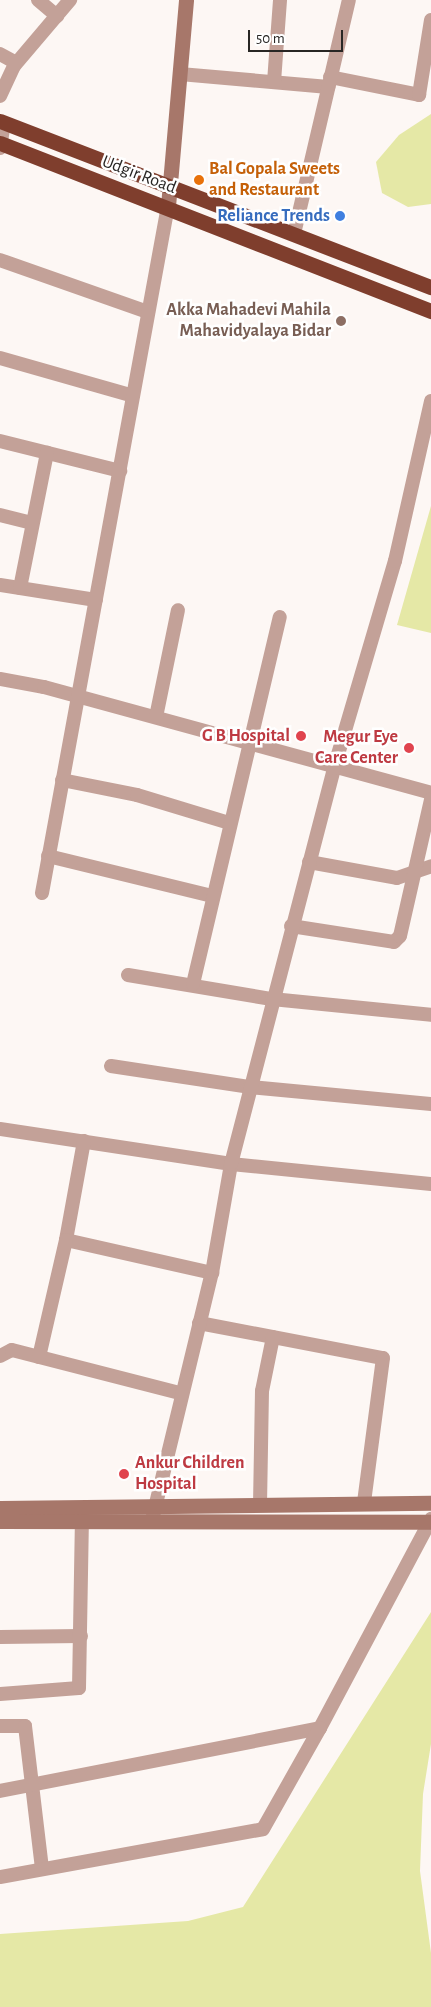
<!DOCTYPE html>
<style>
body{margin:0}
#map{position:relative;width:431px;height:2007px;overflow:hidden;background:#fdf7f4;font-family:"Alegreya Sans",sans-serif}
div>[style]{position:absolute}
.green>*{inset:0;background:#e5e8a6}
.street>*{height:14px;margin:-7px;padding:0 7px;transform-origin:7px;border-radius:7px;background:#c3a198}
.secondary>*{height:15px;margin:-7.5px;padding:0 7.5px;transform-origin:7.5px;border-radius:7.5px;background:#a7776a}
.highway>*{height:15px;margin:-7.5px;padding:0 7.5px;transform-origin:7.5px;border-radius:7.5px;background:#7f3e2d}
.dots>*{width:14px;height:14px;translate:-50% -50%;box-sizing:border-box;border:2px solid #fff;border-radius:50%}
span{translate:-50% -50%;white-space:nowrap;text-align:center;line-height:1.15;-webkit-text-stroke:5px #fff;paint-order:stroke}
.food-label{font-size:18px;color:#c56008;font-weight:700}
.left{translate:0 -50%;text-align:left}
.street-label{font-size:18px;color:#282624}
.shop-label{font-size:18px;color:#366cbe;font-weight:700}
.right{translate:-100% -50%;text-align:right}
.education-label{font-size:18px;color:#785e54;font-weight:700}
.health-label{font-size:18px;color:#be3a42;font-weight:700}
.scale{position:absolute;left:248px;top:30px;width:95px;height:22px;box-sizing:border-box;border:2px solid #282624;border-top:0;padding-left:6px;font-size:15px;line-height:18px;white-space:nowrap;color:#282624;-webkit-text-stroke:4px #fff;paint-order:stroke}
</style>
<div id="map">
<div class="green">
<div style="clip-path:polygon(431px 114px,431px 204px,408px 207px,382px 193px,376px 162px,399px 135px)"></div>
<div style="clip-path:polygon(431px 506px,431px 633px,397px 625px)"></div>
<div style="clip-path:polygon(431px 1612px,431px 1744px,423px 1794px,420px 1871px,431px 1953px,431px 2007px,0 2007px,0 1934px,188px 1921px,243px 1907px)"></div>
</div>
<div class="street">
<div style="left:38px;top:0;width:25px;rotate:40deg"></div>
<div style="left:0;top:54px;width:18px;rotate:29deg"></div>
<div style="left:180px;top:74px;width:149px;rotate:5deg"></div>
<div style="left:330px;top:77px;width:91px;rotate:11.4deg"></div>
<div style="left:419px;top:95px;width:76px;rotate:-80.9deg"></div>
<div style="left:274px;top:82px;width:82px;rotate:-85.8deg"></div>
<div style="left:0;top:96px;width:33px;rotate:-65deg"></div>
<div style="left:14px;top:66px;width:87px;rotate:-49.7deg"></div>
<div style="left:0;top:148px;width:25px;rotate:-81deg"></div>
<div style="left:294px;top:234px;width:240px;rotate:-76.8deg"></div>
<div style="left:0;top:260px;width:157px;rotate:19.4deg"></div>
<div style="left:0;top:358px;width:138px;rotate:15.9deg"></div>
<div style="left:0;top:441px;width:124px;rotate:14deg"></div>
<div style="left:0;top:515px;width:33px;rotate:14deg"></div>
<div style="left:0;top:585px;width:97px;rotate:8.9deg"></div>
<div style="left:20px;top:588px;width:138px;rotate:-78.7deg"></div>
<div style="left:0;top:679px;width:45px;rotate:10.3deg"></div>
<div style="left:44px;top:687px;width:401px;rotate:15.3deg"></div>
<div style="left:156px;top:717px;width:109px;rotate:-78.4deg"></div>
<div style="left:62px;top:780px;width:76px;rotate:11.3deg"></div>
<div style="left:137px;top:795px;width:96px;rotate:16.9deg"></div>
<div style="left:48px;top:856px;width:169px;rotate:13.7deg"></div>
<div style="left:309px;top:862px;width:89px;rotate:10.3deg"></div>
<div style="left:397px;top:878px;width:36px;rotate:-19deg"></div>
<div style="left:42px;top:893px;width:698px;rotate:-79.61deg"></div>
<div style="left:291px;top:926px;width:104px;rotate:8.8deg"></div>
<div style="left:394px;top:942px;width:8px;rotate:-45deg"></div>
<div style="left:400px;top:936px;width:140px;rotate:-77.2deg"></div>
<div style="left:128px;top:975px;width:146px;rotate:9.5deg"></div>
<div style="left:272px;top:999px;width:160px;rotate:5.7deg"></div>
<div style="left:193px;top:984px;width:377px;rotate:-76.7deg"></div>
<div style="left:111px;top:1066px;width:141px;rotate:8.6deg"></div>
<div style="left:250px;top:1087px;width:182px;rotate:5.4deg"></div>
<div style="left:0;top:1129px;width:234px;rotate:8.6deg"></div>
<div style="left:231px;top:1164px;width:201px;rotate:5.7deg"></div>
<div style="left:84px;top:1141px;width:101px;rotate:100.3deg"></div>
<div style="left:66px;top:1240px;width:150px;rotate:12.7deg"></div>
<div style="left:199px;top:1323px;width:187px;rotate:10.8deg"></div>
<div style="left:383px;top:1358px;width:146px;rotate:97.5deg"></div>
<div style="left:0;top:1356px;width:13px;rotate:-27deg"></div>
<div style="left:12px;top:1350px;width:173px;rotate:14.4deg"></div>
<div style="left:39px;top:1357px;width:120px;rotate:-77deg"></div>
<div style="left:260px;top:1505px;width:114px;rotate:-89deg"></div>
<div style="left:262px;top:1391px;width:55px;rotate:-78.5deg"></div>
<div style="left:153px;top:1516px;width:250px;rotate:-76.4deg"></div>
<div style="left:212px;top:1273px;width:111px;rotate:-80.1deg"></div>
<div style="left:231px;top:1164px;width:409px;rotate:-75.4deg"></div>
<div style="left:334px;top:768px;width:216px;rotate:-73.6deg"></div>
<div style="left:395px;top:561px;width:164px;rotate:-77.3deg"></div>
<div style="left:0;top:1637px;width:81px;rotate:-0.7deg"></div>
<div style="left:0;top:1694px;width:79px;rotate:-4.3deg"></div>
<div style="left:79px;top:1688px;width:166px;rotate:-89deg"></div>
<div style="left:0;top:1726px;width:25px"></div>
<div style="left:25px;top:1726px;width:144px;rotate:83.2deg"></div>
<div style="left:0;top:1791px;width:326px;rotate:-11.1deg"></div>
<div style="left:320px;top:1728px;width:237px;rotate:-62deg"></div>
<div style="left:0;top:1877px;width:267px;rotate:-10.3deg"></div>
<div style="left:263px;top:1829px;width:116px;rotate:-60.6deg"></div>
</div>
<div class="secondary">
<div style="left:168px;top:206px;width:207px;rotate:-85deg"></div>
<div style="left:0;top:1508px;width:431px;rotate:-0.7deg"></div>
<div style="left:0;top:1521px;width:431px;rotate:0.1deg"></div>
</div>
<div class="highway">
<div style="left:0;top:121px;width:462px;rotate:21.1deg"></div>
<div style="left:0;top:143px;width:463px;rotate:21.3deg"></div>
</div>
<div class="dots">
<div style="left:199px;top:180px;background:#e8710a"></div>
<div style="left:340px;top:216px;background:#3f7fe0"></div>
<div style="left:341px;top:321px;background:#8d6e63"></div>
<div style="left:301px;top:736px;background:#e0444e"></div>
<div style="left:409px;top:748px;background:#e0444e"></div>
<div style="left:124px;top:1474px;background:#e0444e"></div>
</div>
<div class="food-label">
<span class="left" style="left:209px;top:180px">Bal Gopala Sweets<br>and Restaurant</span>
</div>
<div class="street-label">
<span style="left:139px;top:175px;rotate:21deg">Udgir Road</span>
</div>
<div class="shop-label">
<span class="right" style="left:330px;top:216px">Reliance Trends</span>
</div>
<div class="education-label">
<span class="right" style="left:331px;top:321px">Akka Mahadevi Mahila<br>Mahavidyalaya Bidar</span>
</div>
<div class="health-label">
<span class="right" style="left:290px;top:736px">G B Hospital</span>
<span class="right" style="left:398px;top:748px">Megur Eye<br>Care Center</span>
<span class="left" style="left:135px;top:1474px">Ankur Children<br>Hospital</span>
</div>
<div class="scale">50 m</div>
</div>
